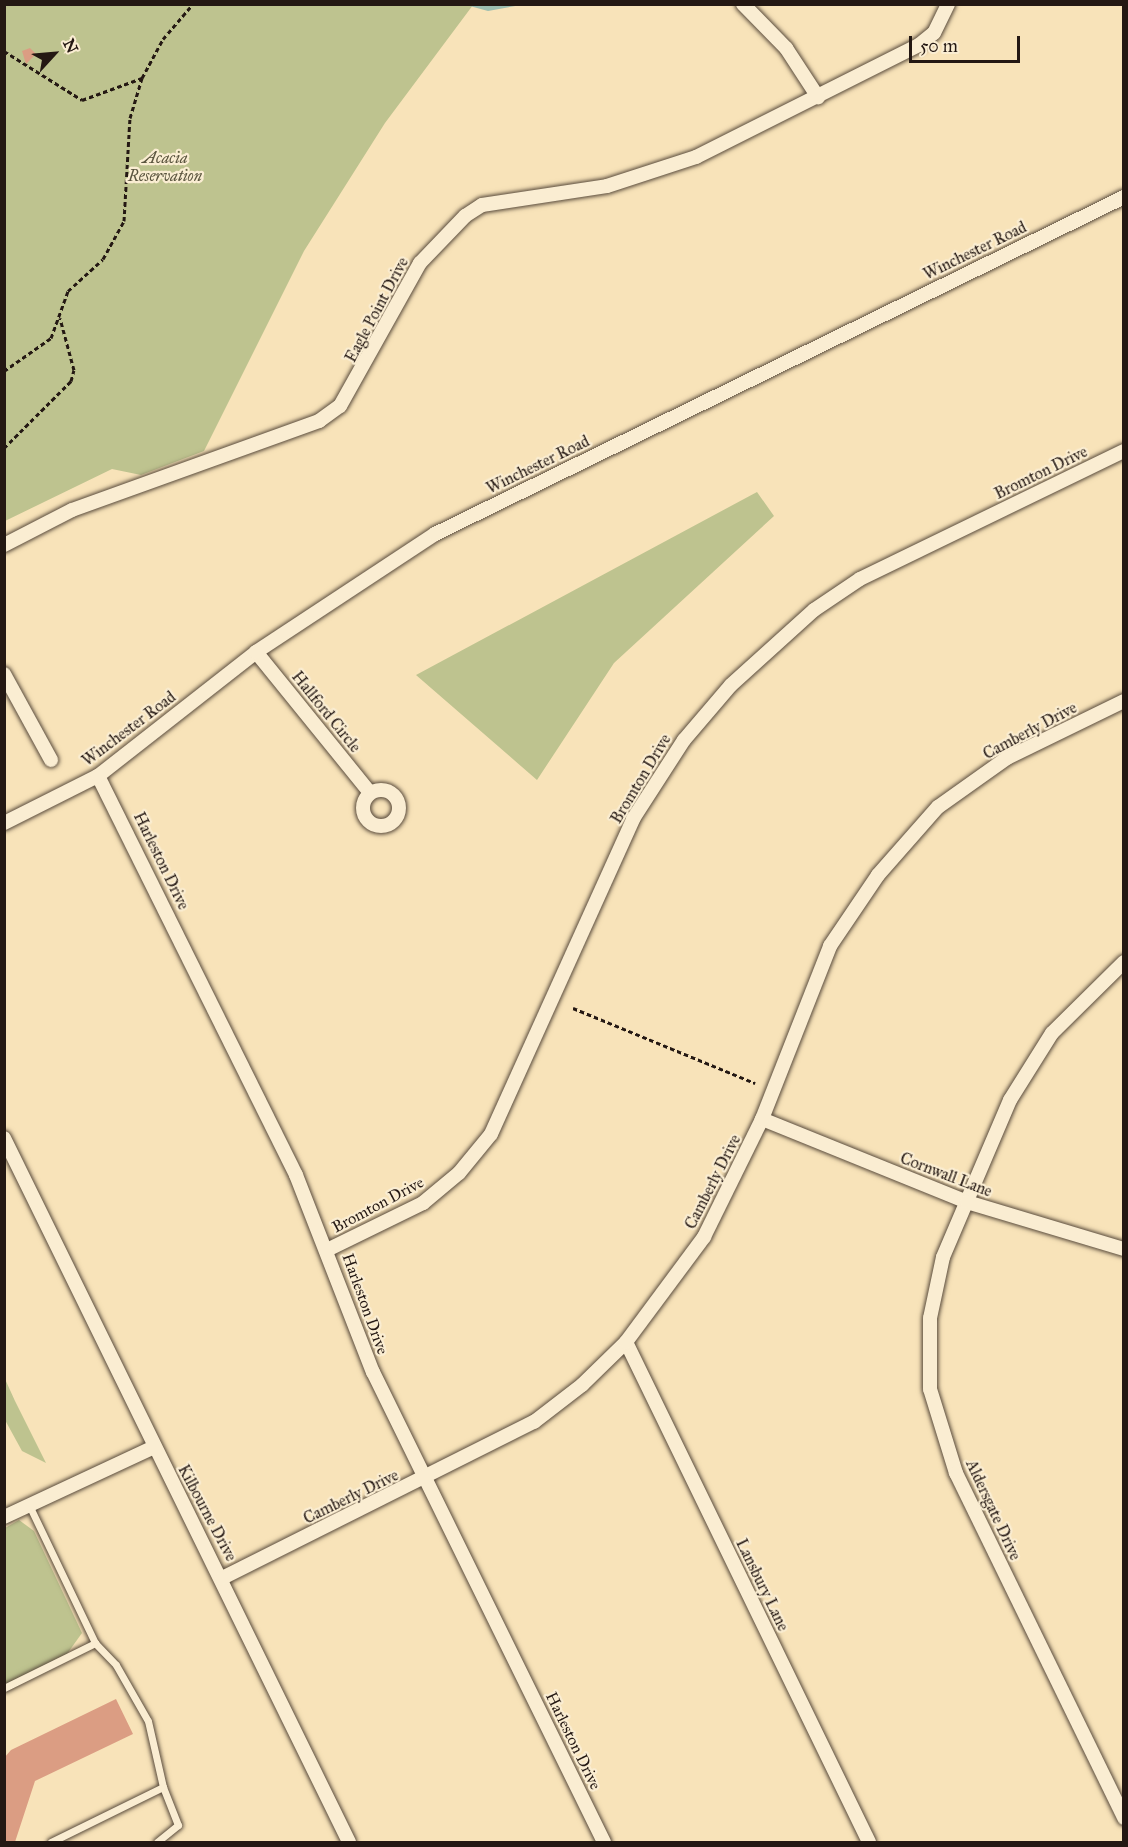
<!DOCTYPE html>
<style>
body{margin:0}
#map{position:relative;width:1128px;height:1847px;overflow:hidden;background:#f8e3b9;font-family:"IM FELL Great Primer",serif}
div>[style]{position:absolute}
.green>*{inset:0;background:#bec38f}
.water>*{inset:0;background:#9dbeb0}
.building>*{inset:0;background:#db9d83}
.path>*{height:3px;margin-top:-1.5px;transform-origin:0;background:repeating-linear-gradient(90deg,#241813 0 4.5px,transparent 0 7.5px)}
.roads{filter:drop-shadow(0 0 2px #594b3c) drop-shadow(0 0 2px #594b3c)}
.lane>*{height:7px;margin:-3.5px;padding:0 3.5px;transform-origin:3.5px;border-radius:3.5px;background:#faedd2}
.street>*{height:14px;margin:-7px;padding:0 7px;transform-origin:7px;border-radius:7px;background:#faedd2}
.street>.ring{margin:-7px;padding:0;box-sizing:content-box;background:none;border:14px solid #faedd2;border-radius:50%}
span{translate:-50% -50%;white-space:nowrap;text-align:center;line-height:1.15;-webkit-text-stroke:4.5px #faedd2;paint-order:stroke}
.park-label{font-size:16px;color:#5a543e;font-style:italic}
.street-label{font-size:16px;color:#241813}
.frame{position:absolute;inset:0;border:6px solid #241813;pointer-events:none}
.north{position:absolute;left:24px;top:24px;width:60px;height:60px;-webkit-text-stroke:4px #faedd2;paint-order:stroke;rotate:64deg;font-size:16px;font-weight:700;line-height:24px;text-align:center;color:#241813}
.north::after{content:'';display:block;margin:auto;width:21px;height:27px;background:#241813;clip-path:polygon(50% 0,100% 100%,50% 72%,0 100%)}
.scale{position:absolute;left:909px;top:36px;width:111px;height:27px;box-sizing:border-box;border:3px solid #241813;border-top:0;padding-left:8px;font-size:18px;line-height:21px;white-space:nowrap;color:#241813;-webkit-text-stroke:4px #faedd2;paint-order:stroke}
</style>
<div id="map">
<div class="green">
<div style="clip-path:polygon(5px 5px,473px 5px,385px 123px,304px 251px,204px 451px,141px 475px,112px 469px,5px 521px)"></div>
<div style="clip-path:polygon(757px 492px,774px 516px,614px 663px,537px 780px,416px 675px)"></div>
<div style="clip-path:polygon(5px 1379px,15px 1401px,46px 1463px,22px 1451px,5px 1420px)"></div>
<div style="clip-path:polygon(19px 1520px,34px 1531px,82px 1633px,67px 1654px,5px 1685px,5px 1528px)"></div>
</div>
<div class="water">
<div style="clip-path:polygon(466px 5px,521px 5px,488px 11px)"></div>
</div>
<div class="building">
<div style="clip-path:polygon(30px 48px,36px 54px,26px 64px,22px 51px)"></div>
<div style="clip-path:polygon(116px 1699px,133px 1734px,35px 1781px,15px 1842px,4px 1842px,4px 1758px,11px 1750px)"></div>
</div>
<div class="path">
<div style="left:4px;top:51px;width:92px;rotate:32.1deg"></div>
<div style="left:82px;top:100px;width:64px;rotate:-20.1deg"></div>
<div style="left:4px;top:371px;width:57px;rotate:-35.1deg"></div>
<div style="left:51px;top:338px;width:50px;rotate:-70.1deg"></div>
<div style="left:68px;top:291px;width:47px;rotate:-42.4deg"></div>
<div style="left:103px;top:259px;width:43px;rotate:-61.1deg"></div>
<div style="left:124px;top:221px;width:103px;rotate:-86.7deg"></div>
<div style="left:130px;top:118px;width:42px;rotate:-73.3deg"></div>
<div style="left:142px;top:78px;width:44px;rotate:-61.7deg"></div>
<div style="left:163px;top:39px;width:46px;rotate:-49.4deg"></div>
<div style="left:4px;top:448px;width:95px;rotate:-45deg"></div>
<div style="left:71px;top:381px;width:11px;rotate:-75deg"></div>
<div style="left:74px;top:370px;width:54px;rotate:-105.1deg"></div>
<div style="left:573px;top:1008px;width:197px;rotate:22.4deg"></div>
</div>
<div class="roads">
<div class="lane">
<div style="left:29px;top:1505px;width:153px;rotate:64.4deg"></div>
<div style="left:4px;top:1688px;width:102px;rotate:-26.3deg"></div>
<div style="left:95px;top:1643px;width:30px;rotate:46deg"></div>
<div style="left:116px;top:1665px;width:64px;rotate:60.3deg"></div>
<div style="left:148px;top:1721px;width:68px;rotate:77.2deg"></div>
<div style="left:163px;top:1787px;width:41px;rotate:68.5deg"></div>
<div style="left:178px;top:1825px;width:27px;rotate:141deg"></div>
<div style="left:51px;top:1842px;width:125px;rotate:-26.2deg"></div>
</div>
<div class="street">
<div style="left:743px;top:4px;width:62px;rotate:45.7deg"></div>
<div style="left:786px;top:48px;width:59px;rotate:56.9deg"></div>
<div style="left:4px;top:545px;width:76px;rotate:-27.2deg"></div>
<div style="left:72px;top:510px;width:263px;rotate:-19.8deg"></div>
<div style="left:319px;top:421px;width:26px;rotate:-36deg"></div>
<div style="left:340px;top:406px;width:164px;rotate:-60.8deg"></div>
<div style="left:420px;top:263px;width:65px;rotate:-46.2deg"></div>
<div style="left:465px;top:216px;width:20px;rotate:-33deg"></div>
<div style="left:482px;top:205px;width:126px;rotate:-8.6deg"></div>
<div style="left:607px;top:186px;width:94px;rotate:-18deg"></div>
<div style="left:696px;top:157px;width:250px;rotate:-26.7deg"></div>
<div style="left:919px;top:45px;width:19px;rotate:-39deg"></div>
<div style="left:934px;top:33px;width:32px;rotate:-64deg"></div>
<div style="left:256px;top:652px;width:181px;rotate:51deg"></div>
<div style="left:4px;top:674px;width:98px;rotate:61.3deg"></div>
<div style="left:98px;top:776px;width:445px;rotate:63.6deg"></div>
<div style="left:296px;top:1175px;width:212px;rotate:68.7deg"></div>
<div style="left:373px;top:1372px;width:524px;rotate:63.83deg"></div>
<div class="ring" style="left:363px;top:790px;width:22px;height:22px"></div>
<div style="left:4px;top:823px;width:105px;rotate:-26.6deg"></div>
<div style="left:98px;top:776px;width:201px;rotate:-38.1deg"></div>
<div style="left:256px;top:652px;width:214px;rotate:-33.4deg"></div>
<div style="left:435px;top:534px;width:767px;rotate:-26.06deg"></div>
<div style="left:1124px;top:962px;width:101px;rotate:135.4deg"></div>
<div style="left:1052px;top:1033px;width:79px;rotate:122.1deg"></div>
<div style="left:1010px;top:1100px;width:171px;rotate:113.1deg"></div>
<div style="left:943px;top:1257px;width:62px;rotate:102deg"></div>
<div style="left:930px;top:1318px;width:71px;rotate:90deg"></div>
<div style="left:930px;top:1389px;width:88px;rotate:72.8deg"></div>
<div style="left:956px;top:1473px;width:384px;rotate:64deg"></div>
<div style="left:762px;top:1119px;width:221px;rotate:22deg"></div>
<div style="left:967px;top:1202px;width:164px;rotate:16.7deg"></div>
<div style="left:4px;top:1138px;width:784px;rotate:63.89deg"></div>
<div style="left:327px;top:1250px;width:107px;rotate:-26.1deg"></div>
<div style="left:423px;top:1203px;width:47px;rotate:-39.8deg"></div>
<div style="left:459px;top:1173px;width:50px;rotate:-50.6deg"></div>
<div style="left:491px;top:1134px;width:346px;rotate:-65.7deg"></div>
<div style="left:633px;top:819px;width:94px;rotate:-57.2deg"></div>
<div style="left:684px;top:740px;width:72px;rotate:-49.5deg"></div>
<div style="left:731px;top:685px;width:112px;rotate:-42.1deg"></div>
<div style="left:814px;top:610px;width:55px;rotate:-34deg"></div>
<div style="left:860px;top:579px;width:293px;rotate:-25.9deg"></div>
<div style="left:626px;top:1342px;width:556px;rotate:64.08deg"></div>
<div style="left:4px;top:1517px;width:166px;rotate:-25deg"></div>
<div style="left:222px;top:1578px;width:349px;rotate:-26.6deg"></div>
<div style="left:534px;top:1422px;width:61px;rotate:-37.6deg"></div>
<div style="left:582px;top:1385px;width:62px;rotate:-44.3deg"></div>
<div style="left:626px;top:1342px;width:131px;rotate:-53.4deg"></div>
<div style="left:704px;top:1237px;width:131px;rotate:-63.8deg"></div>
<div style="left:762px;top:1119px;width:186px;rotate:-68.5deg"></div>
<div style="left:830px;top:946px;width:86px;rotate:-55.9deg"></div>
<div style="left:878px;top:875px;width:91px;rotate:-48.6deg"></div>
<div style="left:938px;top:807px;width:85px;rotate:-35.4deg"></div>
<div style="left:1007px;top:758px;width:130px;rotate:-26deg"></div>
</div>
</div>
<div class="park-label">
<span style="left:165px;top:167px">Acacia<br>Reservation</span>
</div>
<div class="street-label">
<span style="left:975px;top:251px;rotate:-26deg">Winchester Road</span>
<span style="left:377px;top:310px;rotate:-62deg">Eagle Point Drive</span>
<span style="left:538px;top:465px;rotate:-26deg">Winchester Road</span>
<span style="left:1041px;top:473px;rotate:-26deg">Bromton Drive</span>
<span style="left:326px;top:712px;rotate:51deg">Hallford Circle</span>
<span style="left:129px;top:729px;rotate:-37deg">Winchester Road</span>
<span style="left:1030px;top:731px;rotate:-28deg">Camberly Drive</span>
<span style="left:641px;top:779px;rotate:-59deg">Bromton Drive</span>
<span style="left:161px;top:861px;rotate:64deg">Harleston Drive</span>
<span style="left:946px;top:1175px;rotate:21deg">Cornwall Lane</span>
<span style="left:713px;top:1182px;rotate:-63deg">Camberly Drive</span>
<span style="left:378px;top:1205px;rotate:-28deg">Bromton Drive</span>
<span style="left:365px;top:1304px;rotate:70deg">Harleston Drive</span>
<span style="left:351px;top:1497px;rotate:-26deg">Camberly Drive</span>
<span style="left:993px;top:1510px;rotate:65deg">Aldersgate Drive</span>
<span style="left:207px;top:1513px;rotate:62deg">Kilbourne Drive</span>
<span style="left:762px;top:1585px;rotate:64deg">Lansbury Lane</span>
<span style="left:573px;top:1741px;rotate:64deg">Harleston Drive</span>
</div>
<div class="frame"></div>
<div class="north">N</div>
<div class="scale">50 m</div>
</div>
